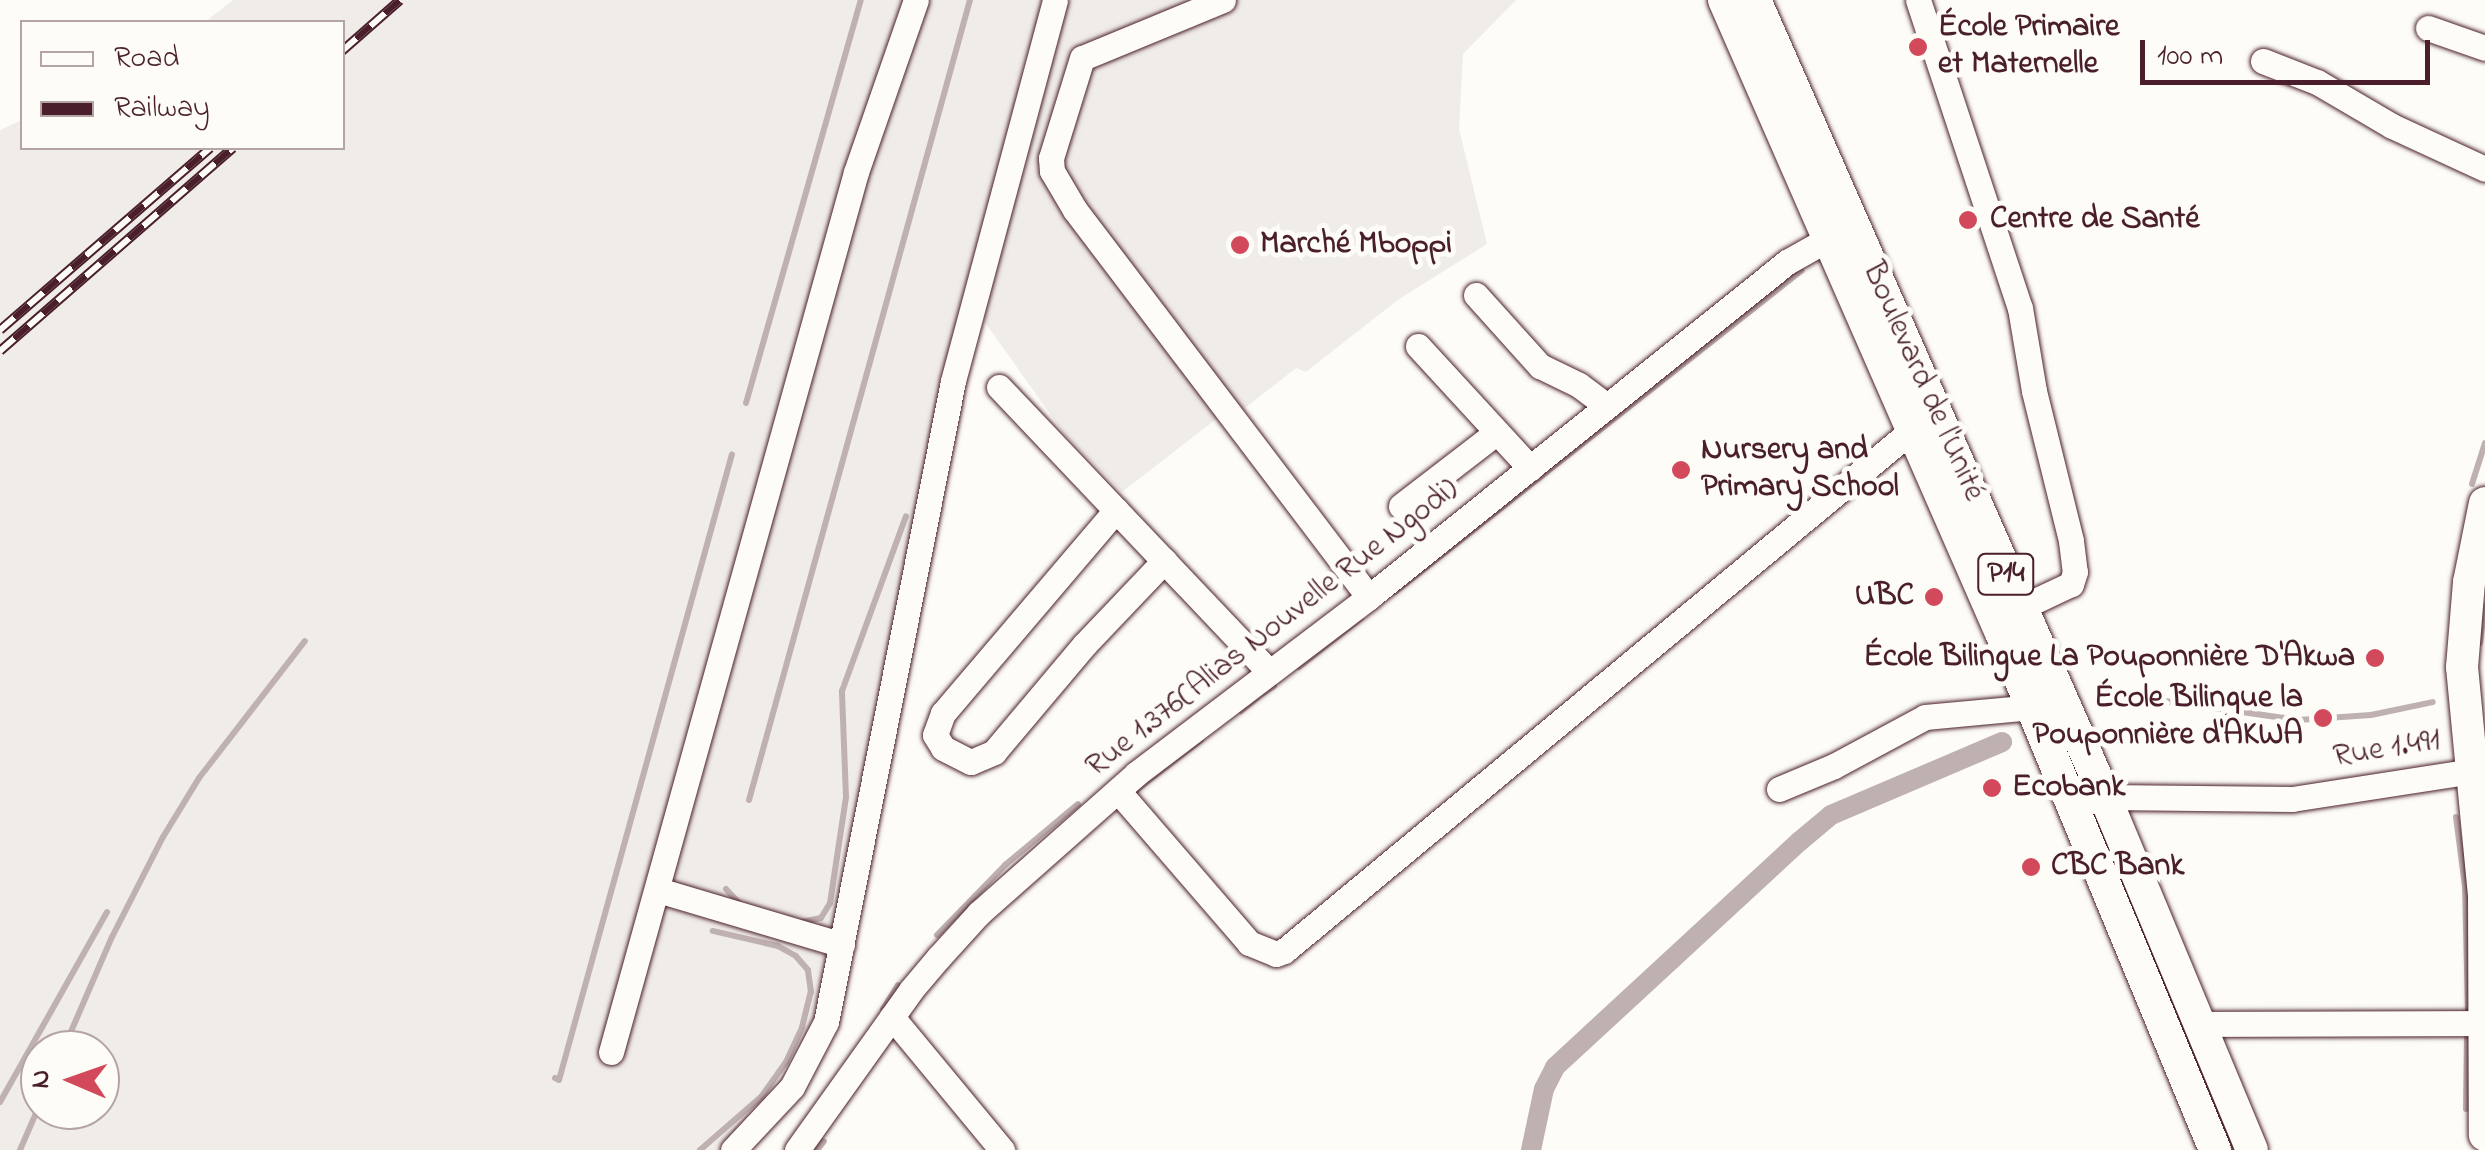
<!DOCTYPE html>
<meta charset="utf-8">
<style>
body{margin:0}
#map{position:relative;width:2485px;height:1150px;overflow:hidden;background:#fdfcf7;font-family:"Indie Flower",sans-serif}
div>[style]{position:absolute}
.built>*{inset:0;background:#f0ece8}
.stream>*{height:6px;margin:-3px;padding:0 3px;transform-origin:3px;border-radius:3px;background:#c0b1b1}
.canal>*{height:20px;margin:-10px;padding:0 10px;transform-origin:10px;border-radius:10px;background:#c0b1b1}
.roads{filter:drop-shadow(0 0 2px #4a1f2b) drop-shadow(0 0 2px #4a1f2b)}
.minor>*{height:25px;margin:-12.5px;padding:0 12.5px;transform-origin:12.5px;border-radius:12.5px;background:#fdfcf7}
.major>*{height:32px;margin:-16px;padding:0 16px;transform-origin:16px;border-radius:16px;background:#fdfcf7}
.rail>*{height:10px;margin-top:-5px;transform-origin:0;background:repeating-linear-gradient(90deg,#fdfcf7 0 19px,#4a1f2b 0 38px);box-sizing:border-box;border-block:2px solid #4a1f2b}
.dots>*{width:28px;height:28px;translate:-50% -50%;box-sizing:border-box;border:5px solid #fdfcf7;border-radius:50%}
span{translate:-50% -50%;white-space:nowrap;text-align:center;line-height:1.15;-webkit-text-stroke:10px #fdfcf7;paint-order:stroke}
.shield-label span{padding:2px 8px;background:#fdfcf7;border:2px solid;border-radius:8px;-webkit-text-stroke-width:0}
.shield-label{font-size:30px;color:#4a1f2b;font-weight:700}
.poi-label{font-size:32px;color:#4a1f2b;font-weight:700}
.left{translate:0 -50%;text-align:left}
.right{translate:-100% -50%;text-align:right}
.street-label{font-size:32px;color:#4a1f2b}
.legend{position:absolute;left:20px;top:20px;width:325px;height:130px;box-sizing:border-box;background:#fdfcf7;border:2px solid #b5a4a5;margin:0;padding:12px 18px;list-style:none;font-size:30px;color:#4a1f2b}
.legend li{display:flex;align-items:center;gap:20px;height:50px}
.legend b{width:50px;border:2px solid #b5a4a5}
.north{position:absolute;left:20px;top:1030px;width:100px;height:100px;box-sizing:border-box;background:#fdfcf7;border:2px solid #b5a4a5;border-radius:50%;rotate:272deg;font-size:28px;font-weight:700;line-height:40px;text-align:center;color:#4a1f2b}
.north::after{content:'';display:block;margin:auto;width:35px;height:45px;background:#d1495b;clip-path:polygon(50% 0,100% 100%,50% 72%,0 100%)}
.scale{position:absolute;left:2140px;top:40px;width:290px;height:45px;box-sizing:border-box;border:5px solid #4a1f2b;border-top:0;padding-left:12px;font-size:30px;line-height:35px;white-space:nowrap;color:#4a1f2b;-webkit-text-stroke:8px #fdfcf7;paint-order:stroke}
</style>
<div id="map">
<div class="built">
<div style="clip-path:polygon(evenodd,233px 0,1052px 0,823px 1007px,752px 1122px,719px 1150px,0 1150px,0 130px,22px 120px,22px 148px,342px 148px,342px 22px,205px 22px,233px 0,40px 1050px,100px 1050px,100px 1110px,40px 1110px,40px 1050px)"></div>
<div style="clip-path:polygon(1068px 0,1516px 0,1463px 54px,1459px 129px,1487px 244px,1399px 299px,1306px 372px,1296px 368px,1240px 412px,1229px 409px,1122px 492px,1065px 435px,979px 314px)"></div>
</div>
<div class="stream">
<div style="left:746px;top:403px;width:419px;rotate:-74.1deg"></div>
<div style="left:2472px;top:484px;width:43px;rotate:-72.4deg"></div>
<div style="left:1395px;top:592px;width:518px;rotate:-38.33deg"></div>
<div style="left:2480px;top:643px;width:38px;rotate:-83deg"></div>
<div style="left:1299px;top:667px;width:79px;rotate:-38.3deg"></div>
<div style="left:1259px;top:696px;width:18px;rotate:-34deg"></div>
<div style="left:2107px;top:700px;width:31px;rotate:-6deg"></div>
<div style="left:2138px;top:697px;width:162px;rotate:8.2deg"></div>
<div style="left:2298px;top:720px;width:73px;rotate:-3.9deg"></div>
<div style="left:2371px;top:715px;width:63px;rotate:-11.8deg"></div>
<div style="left:1241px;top:711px;width:21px;rotate:-39deg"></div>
<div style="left:1131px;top:794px;width:88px;rotate:-37.6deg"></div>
<div style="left:749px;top:800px;width:830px;rotate:-74.56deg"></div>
<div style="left:2456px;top:817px;width:70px;rotate:82.6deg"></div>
<div style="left:2465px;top:886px;width:125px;rotate:88.6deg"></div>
<div style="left:726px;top:889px;width:23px;rotate:47deg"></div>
<div style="left:802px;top:922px;width:19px;rotate:-12deg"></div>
<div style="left:821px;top:918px;width:17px;rotate:-59deg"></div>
<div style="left:830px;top:903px;width:107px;rotate:-81.4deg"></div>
<div style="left:846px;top:797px;width:106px;rotate:-92.2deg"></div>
<div style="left:842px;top:691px;width:186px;rotate:-69.9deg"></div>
<div style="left:937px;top:935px;width:98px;rotate:-45.8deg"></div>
<div style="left:1005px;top:865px;width:95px;rotate:-39.9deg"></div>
<div style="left:883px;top:1009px;width:28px;rotate:-58deg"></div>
<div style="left:63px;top:1050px;width:123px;rotate:-66.6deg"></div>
<div style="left:112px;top:937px;width:112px;rotate:-63deg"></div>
<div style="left:163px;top:837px;width:69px;rotate:-58.6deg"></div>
<div style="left:199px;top:778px;width:173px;rotate:-52.3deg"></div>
<div style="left:555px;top:1078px;width:4px;rotate:27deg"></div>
<div style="left:559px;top:1080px;width:649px;rotate:-74.55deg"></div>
<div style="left:0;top:1102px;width:218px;rotate:-60.6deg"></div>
<div style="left:2466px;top:1109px;width:71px;rotate:-89.2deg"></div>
<div style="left:20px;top:1150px;width:50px;rotate:-66.5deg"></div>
<div style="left:700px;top:1150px;width:81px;rotate:-41deg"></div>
<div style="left:761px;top:1097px;width:43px;rotate:-54.5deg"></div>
<div style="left:786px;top:1062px;width:38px;rotate:-65deg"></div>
<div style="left:802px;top:1027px;width:36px;rotate:-76deg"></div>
<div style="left:811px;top:992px;width:22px;rotate:-98deg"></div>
<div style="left:808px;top:970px;width:18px;rotate:-131deg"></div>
<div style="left:796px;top:956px;width:21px;rotate:-151deg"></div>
<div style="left:778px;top:946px;width:67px;rotate:-167deg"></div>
<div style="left:817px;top:1150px;width:11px;rotate:-52deg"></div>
</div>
<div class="canal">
<div style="left:1531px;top:1150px;width:62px;rotate:-78deg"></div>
<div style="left:1544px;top:1089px;width:25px;rotate:-63deg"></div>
<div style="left:1555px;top:1067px;width:333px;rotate:-42.7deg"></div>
<div style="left:1800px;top:841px;width:40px;rotate:-40deg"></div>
<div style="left:1831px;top:815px;width:186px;rotate:-23.1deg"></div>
</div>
<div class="roads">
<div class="minor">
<div style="left:1223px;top:0;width:152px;rotate:157.6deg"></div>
<div style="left:1082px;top:58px;width:105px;rotate:107.2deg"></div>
<div style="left:1051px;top:158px;width:13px;rotate:86deg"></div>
<div style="left:1052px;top:171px;width:45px;rotate:59.5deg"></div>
<div style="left:1075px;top:210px;width:486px;rotate:52.8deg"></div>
<div style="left:1918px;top:0;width:324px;rotate:71.7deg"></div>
<div style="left:2020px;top:308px;width:84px;rotate:80.4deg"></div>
<div style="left:2034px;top:391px;width:154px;rotate:76.1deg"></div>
<div style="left:2071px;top:541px;width:31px;rotate:83deg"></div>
<div style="left:2075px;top:572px;width:13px;rotate:108deg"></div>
<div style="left:2071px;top:584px;width:56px;rotate:154.8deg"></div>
<div style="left:2428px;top:28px;width:60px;rotate:19.3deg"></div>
<div style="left:2263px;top:61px;width:58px;rotate:21.3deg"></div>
<div style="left:2317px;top:82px;width:87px;rotate:30.4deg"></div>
<div style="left:2392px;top:126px;width:102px;rotate:24.8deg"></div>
<div style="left:1476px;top:295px;width:96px;rotate:48deg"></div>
<div style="left:1540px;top:366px;width:43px;rotate:26deg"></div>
<div style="left:1579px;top:385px;width:35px;rotate:37deg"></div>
<div style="left:1418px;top:346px;width:166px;rotate:47.4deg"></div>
<div style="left:999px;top:387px;width:393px;rotate:46.5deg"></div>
<div style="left:1401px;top:506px;width:121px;rotate:-37.6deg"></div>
<div style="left:1116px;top:510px;width:267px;rotate:130.4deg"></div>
<div style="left:943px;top:713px;width:23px;rotate:110deg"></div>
<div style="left:935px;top:735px;width:15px;rotate:58deg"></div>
<div style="left:943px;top:748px;width:31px;rotate:27deg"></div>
<div style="left:971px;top:762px;width:25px;rotate:-23deg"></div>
<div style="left:994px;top:752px;width:141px;rotate:-49.9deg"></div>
<div style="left:1085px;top:644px;width:115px;rotate:-46.4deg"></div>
<div style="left:1779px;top:789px;width:60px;rotate:-22.7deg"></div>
<div style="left:1834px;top:766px;width:103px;rotate:-28.3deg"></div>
<div style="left:1925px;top:717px;width:107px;rotate:-5.3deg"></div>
<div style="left:1118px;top:791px;width:201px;rotate:49.2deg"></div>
<div style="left:1249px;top:943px;width:29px;rotate:22deg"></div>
<div style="left:1276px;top:954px;width:9px;rotate:-21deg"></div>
<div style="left:1284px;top:951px;width:815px;rotate:-39.67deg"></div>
<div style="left:2093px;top:801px;width:13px;rotate:-18deg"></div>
<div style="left:2105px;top:797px;width:187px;rotate:0.6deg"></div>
<div style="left:2292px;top:799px;width:195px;rotate:-8.8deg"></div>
<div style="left:658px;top:890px;width:192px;rotate:16.6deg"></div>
<div style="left:892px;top:1017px;width:173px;rotate:50.4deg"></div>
<div style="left:2199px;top:1024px;width:286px;rotate:-0.2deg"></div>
<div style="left:611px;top:1052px;width:913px;rotate:-74.44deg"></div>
<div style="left:856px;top:172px;width:182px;rotate:-70.8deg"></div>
<div style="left:733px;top:1150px;width:86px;rotate:-46.9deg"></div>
<div style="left:792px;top:1087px;width:73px;rotate:-62.4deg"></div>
<div style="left:826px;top:1022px;width:653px;rotate:-78.79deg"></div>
<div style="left:953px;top:381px;width:394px;rotate:-75deg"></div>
<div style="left:797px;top:1150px;width:196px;rotate:-54.5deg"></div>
<div style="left:911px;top:990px;width:43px;rotate:-49.7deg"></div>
<div style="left:939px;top:957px;width:59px;rotate:-47.7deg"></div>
<div style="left:979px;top:913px;width:210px;rotate:-41.5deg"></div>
<div style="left:1136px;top:774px;width:293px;rotate:-37.2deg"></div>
<div style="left:1369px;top:597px;width:536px;rotate:-38.71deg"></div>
<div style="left:1787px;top:262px;width:63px;rotate:-29.4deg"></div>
</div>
<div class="major">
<div style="left:1724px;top:0;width:691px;rotate:66.37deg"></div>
<div style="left:2001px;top:633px;width:560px;rotate:67.51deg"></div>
<div style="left:1755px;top:0;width:870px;rotate:66.29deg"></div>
<div style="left:2105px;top:797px;width:382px;rotate:67.4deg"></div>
<div style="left:2485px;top:503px;width:81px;rotate:101.4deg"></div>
<div style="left:2469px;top:582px;width:85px;rotate:94.7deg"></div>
<div style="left:2462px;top:667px;width:229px;rotate:84.5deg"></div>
<div style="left:2484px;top:895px;width:240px;rotate:89.8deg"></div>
</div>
</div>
<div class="rail">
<div style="left:342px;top:51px;width:77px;rotate:-41.3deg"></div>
<div style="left:0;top:330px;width:278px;rotate:-40.9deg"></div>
<div style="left:0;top:351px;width:309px;rotate:-41.1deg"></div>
</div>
<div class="dots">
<div style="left:1918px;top:47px;background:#d1495b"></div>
<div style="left:1968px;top:220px;background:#d1495b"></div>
<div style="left:1240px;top:245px;background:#d1495b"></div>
<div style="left:1681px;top:470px;background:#d1495b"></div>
<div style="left:1934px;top:597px;background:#d1495b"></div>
<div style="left:2375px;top:658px;background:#d1495b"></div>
<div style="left:2323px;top:718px;background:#d1495b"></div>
<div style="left:1992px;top:788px;background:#d1495b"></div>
<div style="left:2031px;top:867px;background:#d1495b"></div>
</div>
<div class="shield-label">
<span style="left:2006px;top:574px">P14</span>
</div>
<div class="poi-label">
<span class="left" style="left:1938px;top:47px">École Primaire<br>et Maternelle</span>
<span class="left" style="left:1990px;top:220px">Centre de Santé</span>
<span class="left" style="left:1260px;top:245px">Marché Mboppi</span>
<span class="left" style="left:1701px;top:470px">Nursery and<br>Primary School</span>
<span class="right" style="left:1914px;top:597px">UBC</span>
<span class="right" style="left:2355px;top:658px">École Bilingue La Pouponnière D'Akwa</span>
<span class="right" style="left:2303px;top:718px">École Bilingue la<br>Pouponnière d'AKWA</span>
<span class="left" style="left:2012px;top:788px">Ecobank</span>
<span class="left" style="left:2051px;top:867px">CBC Bank</span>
</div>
<div class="street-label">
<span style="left:1922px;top:382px;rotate:66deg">Boulevard de l'Unité</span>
<span style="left:1273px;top:629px;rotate:-38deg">Rue 1.376(Alias Nouvelle Rue Ngodi)</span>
<span style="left:2387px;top:750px;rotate:-9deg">Rue 1.491</span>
</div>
<ul class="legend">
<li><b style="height:12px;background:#fdfcf7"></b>Road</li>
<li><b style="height:12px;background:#4a1f2b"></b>Railway</li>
</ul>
<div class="north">N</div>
<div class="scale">100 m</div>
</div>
